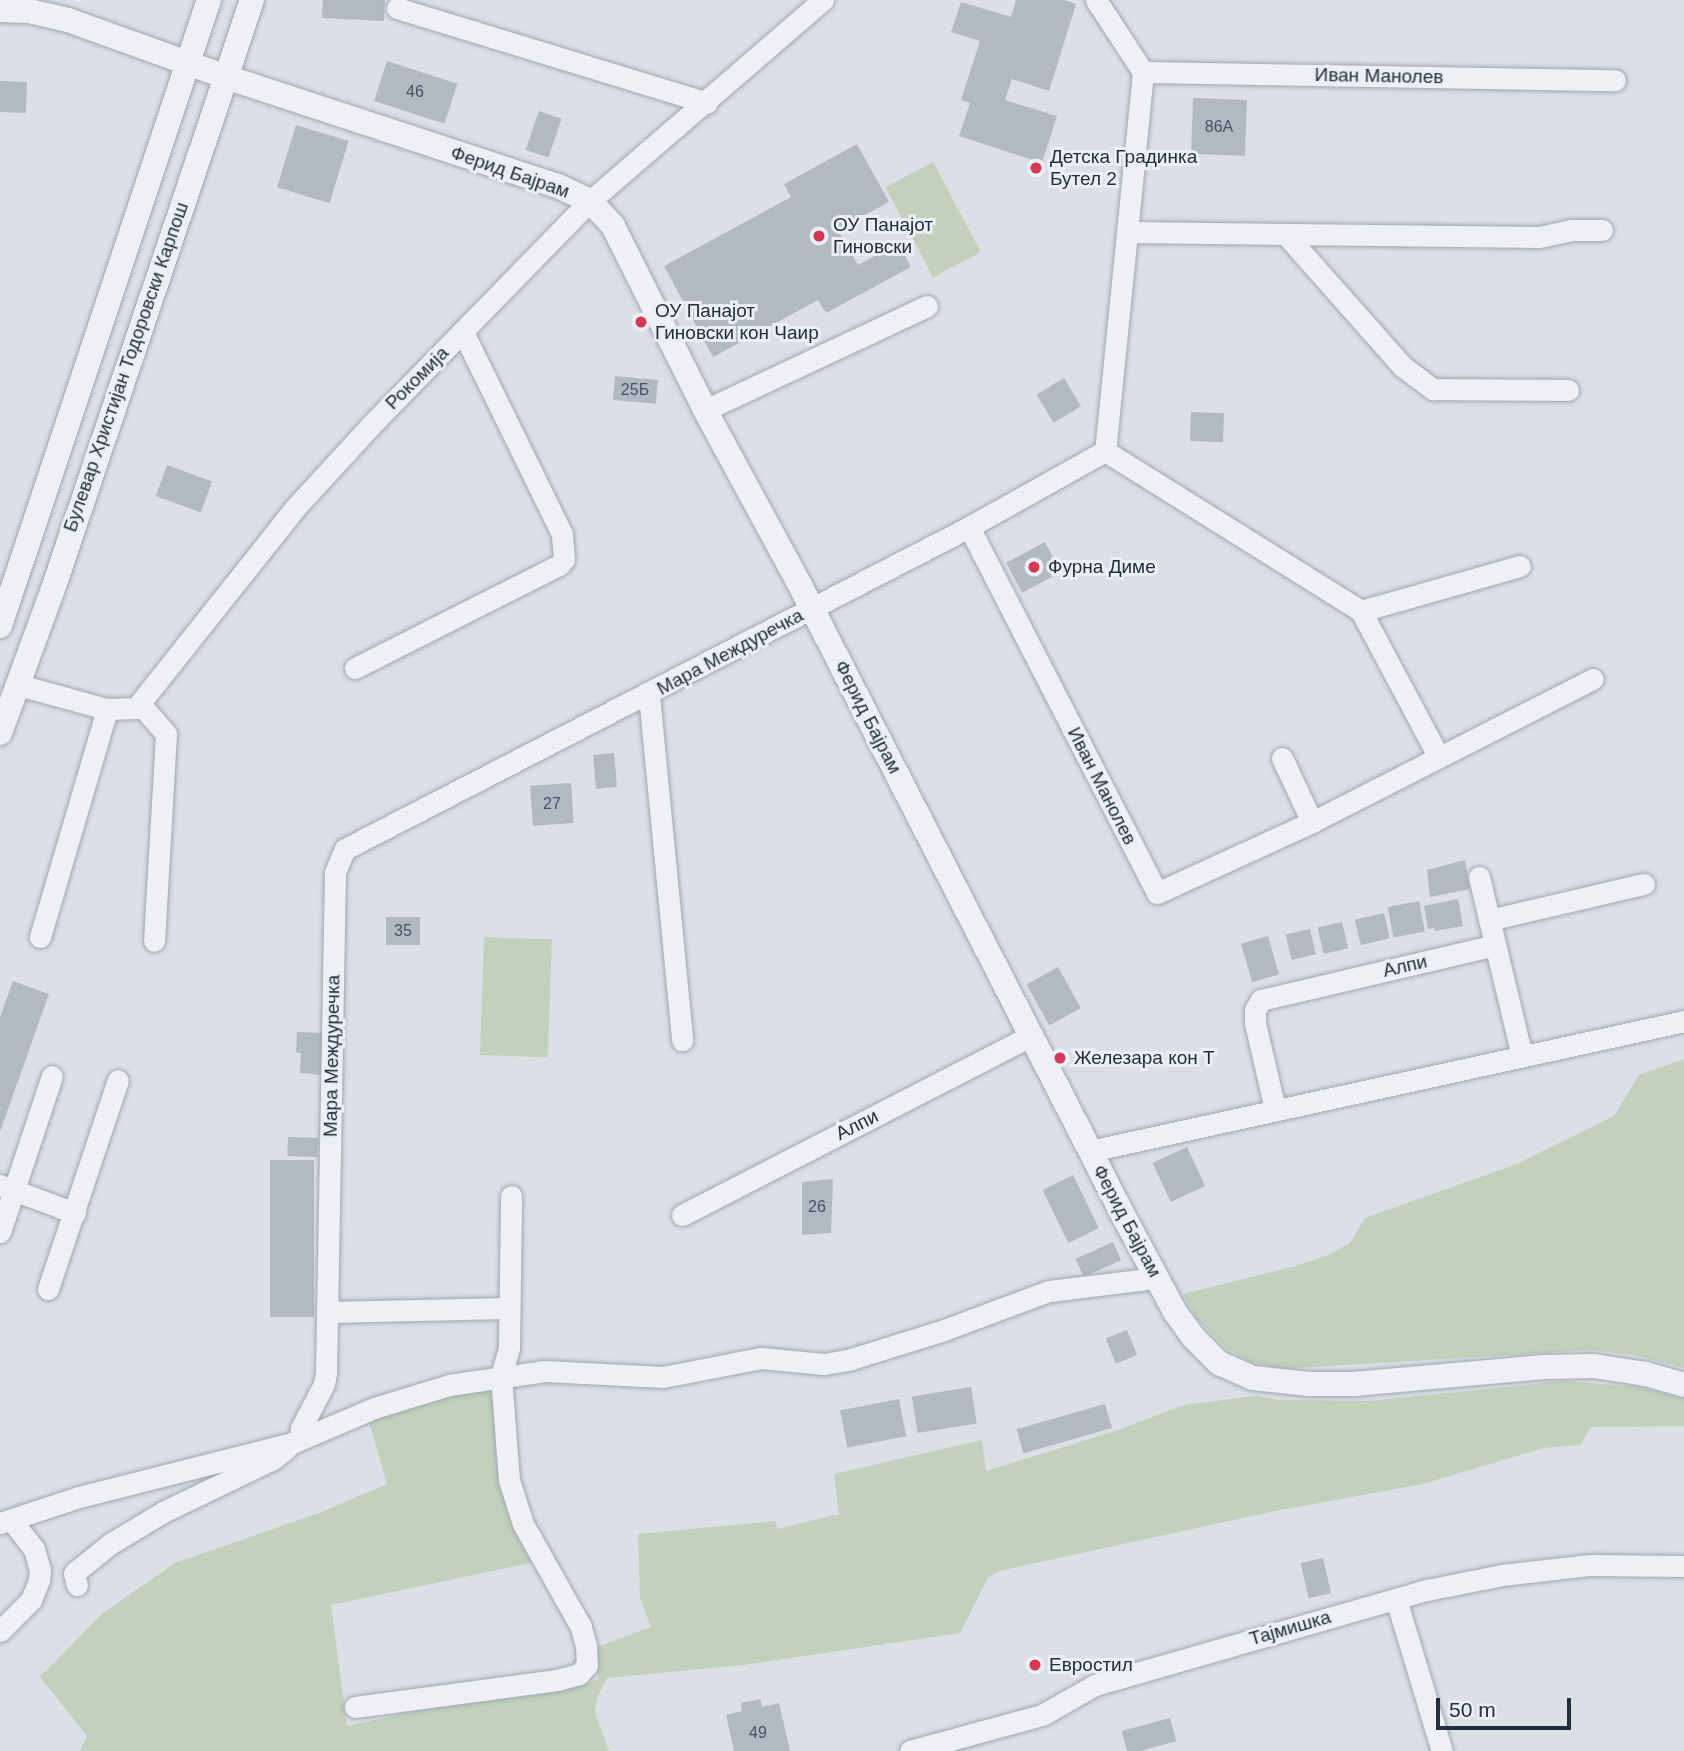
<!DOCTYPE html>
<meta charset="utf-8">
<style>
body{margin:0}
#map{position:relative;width:1684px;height:1751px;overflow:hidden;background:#dbe0e6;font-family:Helvetica,sans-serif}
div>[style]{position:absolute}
.green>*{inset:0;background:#c1d1bc;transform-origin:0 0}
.building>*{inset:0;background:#b2b9c3;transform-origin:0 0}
.roads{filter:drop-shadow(0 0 2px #a1a7b0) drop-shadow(0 0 2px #a1a7b0)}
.minor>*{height:21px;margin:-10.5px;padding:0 10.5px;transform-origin:10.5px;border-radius:10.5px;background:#eef0f5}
.tertiary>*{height:24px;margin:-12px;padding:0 12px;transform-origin:12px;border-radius:12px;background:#eef0f5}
.dots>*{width:19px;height:19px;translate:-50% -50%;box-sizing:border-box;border:4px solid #eaeff4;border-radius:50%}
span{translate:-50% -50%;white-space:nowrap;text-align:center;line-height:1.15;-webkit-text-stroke:6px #eaeff4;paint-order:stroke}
.number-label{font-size:16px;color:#48515e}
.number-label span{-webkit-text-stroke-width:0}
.street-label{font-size:19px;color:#252e3d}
.poi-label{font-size:19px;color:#252e3d}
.left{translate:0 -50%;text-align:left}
.scale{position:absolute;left:1436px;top:1698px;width:135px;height:32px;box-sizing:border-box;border:4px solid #252e3d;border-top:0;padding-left:9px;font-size:21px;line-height:24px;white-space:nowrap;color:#252e3d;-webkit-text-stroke:5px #eaeff4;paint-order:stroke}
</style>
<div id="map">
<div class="green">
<div style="left:933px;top:162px;width:102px;height:54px;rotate:62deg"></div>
<div style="left:484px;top:937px;width:68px;height:118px;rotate:2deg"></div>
<div style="clip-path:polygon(1684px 1059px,1684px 1368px,1634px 1355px,1589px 1350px,1281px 1369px,1251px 1362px,1227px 1349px,1197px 1319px,1183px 1294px,1296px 1266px,1328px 1255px,1350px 1243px,1365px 1218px,1517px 1164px,1614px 1116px,1639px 1075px)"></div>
<div style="clip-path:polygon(501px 1376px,509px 1480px,545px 1560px,331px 1605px,347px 1726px,420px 1710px,579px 1685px,599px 1679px,592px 1649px,651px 1627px,640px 1598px,638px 1534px,775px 1521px,778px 1529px,839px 1514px,834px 1474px,982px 1440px,986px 1471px,1118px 1430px,1184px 1405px,1255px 1396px,1281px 1400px,1369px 1401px,1564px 1381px,1640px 1387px,1684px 1399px,1684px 1426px,1591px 1427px,1580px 1445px,1544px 1448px,1423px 1484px,1275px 1511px,999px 1571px,988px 1578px,960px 1633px,743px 1665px,607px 1678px,597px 1698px,595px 1713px,609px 1751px,80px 1751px,87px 1736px,40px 1677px,103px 1613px,175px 1563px,319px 1513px,387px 1484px,366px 1411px)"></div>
</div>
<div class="building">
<div style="clip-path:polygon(323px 0,385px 0,384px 21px,322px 18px)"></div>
<div style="clip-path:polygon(1016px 0,1064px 0,1076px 4px,1049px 91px,1012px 79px,1005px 100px,1057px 116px,1042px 163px,959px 136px,970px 103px,961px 100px,980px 41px,951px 32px,961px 2px,1011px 17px)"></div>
<div style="left:387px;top:61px;width:74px;height:42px;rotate:18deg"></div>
<div style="left:0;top:81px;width:27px;height:31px;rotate:2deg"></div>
<div style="left:1193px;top:98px;width:54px;height:56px;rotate:2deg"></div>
<div style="left:539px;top:111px;width:24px;height:41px;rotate:19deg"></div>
<div style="left:296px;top:125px;width:55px;height:65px;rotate:17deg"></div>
<div style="clip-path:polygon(857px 144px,889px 202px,838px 230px,858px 265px,898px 243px,911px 267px,826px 313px,818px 300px,713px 357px,664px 266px,791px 197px,784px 184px)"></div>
<div style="left:615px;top:376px;width:43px;height:24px;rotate:5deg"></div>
<div style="left:1064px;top:378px;width:33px;height:32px;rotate:59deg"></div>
<div style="left:1191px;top:412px;width:33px;height:29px;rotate:2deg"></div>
<div style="left:167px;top:465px;width:48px;height:33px;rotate:20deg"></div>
<div style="left:1045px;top:542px;width:34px;height:44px;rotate:62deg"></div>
<div style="left:614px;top:753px;width:34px;height:21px;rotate:85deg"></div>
<div style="left:571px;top:783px;width:40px;height:41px;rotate:86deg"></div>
<div style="clip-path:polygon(1465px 860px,1470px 889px,1430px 897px,1427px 870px)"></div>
<div style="clip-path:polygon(1458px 899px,1463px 926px,1435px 931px,1434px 928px,1428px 929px,1424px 906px)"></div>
<div style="left:1419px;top:901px;width:31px;height:32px;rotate:79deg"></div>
<div style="left:1384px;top:913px;width:26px;height:30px;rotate:77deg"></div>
<div style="left:386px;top:917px;width:34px;height:28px"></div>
<div style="left:1342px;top:922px;width:27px;height:25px;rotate:77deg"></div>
<div style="left:1310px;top:929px;width:26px;height:25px;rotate:77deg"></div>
<div style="left:1268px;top:936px;width:40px;height:28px;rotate:74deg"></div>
<div style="left:1058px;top:967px;width:47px;height:36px;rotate:61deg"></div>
<div style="clip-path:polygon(13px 981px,49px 994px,0 1132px,0 1017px)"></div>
<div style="clip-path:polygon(297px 1032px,324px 1033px,322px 1075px,300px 1073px,301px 1053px,296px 1052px)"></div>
<div style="left:288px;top:1137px;width:30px;height:19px;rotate:2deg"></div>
<div style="left:1187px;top:1147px;width:43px;height:38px;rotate:65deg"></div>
<div style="left:270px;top:1160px;width:44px;height:157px"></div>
<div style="left:1073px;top:1175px;width:59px;height:34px;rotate:64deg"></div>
<div style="clip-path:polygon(833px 1179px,831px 1233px,802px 1235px,802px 1182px)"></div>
<div style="left:1113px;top:1242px;width:20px;height:41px;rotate:66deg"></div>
<div style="left:1127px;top:1330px;width:27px;height:23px;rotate:68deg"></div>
<div style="left:971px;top:1387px;width:37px;height:60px;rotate:81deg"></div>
<div style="left:899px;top:1399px;width:38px;height:60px;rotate:79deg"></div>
<div style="left:1105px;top:1404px;width:25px;height:92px;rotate:74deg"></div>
<div style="left:1323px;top:1558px;width:36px;height:23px;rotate:77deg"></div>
<div style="clip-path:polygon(760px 1699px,762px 1707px,779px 1703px,790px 1751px,734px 1751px,726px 1715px,742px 1711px,741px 1703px)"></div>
<div style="left:1170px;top:1718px;width:24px;height:50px;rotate:75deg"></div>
</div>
<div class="roads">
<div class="minor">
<div style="left:1096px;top:0;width:86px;rotate:56.9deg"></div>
<div style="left:1143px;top:72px;width:381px;rotate:95.7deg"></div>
<div style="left:397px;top:8px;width:324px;rotate:17deg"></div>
<div style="left:1143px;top:72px;width:472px;rotate:1deg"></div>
<div style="left:1127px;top:232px;width:412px;rotate:0.7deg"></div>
<div style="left:1539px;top:237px;width:33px;rotate:-12deg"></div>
<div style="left:1571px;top:230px;width:31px"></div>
<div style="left:1288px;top:237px;width:172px;rotate:48.5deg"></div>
<div style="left:1402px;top:366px;width:39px;rotate:37deg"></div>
<div style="left:1433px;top:389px;width:135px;rotate:0.4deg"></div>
<div style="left:705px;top:410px;width:245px;rotate:-25.1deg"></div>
<div style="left:1105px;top:451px;width:302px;rotate:32deg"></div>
<div style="left:1361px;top:611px;width:165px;rotate:-15.8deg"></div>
<div style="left:969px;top:527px;width:411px;rotate:62.8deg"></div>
<div style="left:1157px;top:893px;width:170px;rotate:-24.6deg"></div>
<div style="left:1312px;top:822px;width:315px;rotate:-27deg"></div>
<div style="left:1361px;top:611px;width:164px;rotate:62deg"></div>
<div style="left:355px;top:668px;width:229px;rotate:-26.8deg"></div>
<div style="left:559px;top:565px;width:8px;rotate:-50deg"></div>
<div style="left:564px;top:559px;width:25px;rotate:-95deg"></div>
<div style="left:562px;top:534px;width:225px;rotate:-116.1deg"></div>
<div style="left:19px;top:685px;width:91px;rotate:15.3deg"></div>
<div style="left:107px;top:709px;width:29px;rotate:-2deg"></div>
<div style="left:136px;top:708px;width:256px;rotate:-51.5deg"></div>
<div style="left:295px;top:508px;width:120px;rotate:-47.4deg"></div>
<div style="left:376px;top:420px;width:306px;rotate:-45.7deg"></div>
<div style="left:590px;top:201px;width:308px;rotate:-40.8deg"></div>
<div style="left:649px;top:695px;width:347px;rotate:84.5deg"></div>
<div style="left:140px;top:704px;width:40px;rotate:49deg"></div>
<div style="left:166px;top:734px;width:207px;rotate:93.3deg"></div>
<div style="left:1282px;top:758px;width:71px;rotate:64.9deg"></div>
<div style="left:1479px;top:877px;width:184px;rotate:76.5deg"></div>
<div style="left:1489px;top:920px;width:159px;rotate:-13.1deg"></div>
<div style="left:40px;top:937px;width:238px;rotate:-73.6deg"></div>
<div style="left:1275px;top:1109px;width:88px;rotate:-103.1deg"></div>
<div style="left:1255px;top:1023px;width:13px;rotate:-90deg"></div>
<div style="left:1255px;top:1010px;width:12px;rotate:-59deg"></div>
<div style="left:1261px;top:1000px;width:240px;rotate:-13.2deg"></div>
<div style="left:1090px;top:1151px;width:608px;rotate:-12.34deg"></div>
<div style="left:0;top:1185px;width:80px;rotate:20.5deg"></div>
<div style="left:682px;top:1215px;width:394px;rotate:-27.2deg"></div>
<div style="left:0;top:1232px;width:164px;rotate:-71.6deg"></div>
<div style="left:48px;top:1289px;width:220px;rotate:-71.5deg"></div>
<div style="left:327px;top:1312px;width:181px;rotate:-1.3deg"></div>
<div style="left:300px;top:1439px;width:11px;rotate:-85deg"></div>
<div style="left:301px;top:1428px;width:50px;rotate:-62.4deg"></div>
<div style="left:324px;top:1384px;width:11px;rotate:-80deg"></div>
<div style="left:326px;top:1373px;width:501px;rotate:-88.97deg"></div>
<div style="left:335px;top:872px;width:25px;rotate:-67deg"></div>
<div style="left:345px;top:849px;width:702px;rotate:-27.29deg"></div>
<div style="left:969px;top:527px;width:156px;rotate:-29.2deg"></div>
<div style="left:0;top:1523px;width:83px;rotate:-18.2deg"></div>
<div style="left:79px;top:1497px;width:220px;rotate:-14.2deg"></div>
<div style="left:292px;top:1443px;width:89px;rotate:-23.1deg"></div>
<div style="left:374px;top:1408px;width:78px;rotate:-17deg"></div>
<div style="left:449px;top:1385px;width:97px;rotate:-8.3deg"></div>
<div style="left:545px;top:1371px;width:118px;rotate:2.9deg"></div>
<div style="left:663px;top:1377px;width:100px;rotate:-11deg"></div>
<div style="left:761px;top:1358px;width:63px;rotate:5.4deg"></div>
<div style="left:824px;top:1364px;width:27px;rotate:-10deg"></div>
<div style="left:851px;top:1359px;width:97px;rotate:-17.3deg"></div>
<div style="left:944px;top:1330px;width:112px;rotate:-20.4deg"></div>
<div style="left:1049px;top:1291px;width:109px;rotate:-6.9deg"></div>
<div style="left:77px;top:1585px;width:12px;rotate:-104deg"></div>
<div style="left:74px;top:1573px;width:46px;rotate:-38.9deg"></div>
<div style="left:110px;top:1544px;width:62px;rotate:-31.1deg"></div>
<div style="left:163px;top:1512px;width:122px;rotate:-25.7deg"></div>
<div style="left:273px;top:1459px;width:16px;rotate:-38deg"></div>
<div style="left:1396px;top:1599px;width:159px;rotate:73.2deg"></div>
<div style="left:0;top:1631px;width:44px;rotate:-45deg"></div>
<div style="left:31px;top:1600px;width:22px;rotate:-68deg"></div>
<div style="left:39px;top:1580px;width:10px;rotate:-84deg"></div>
<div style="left:40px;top:1570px;width:22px;rotate:-106deg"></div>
<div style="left:34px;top:1549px;width:37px;rotate:-128deg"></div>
<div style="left:355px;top:1707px;width:204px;rotate:-7.6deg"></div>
<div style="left:557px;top:1680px;width:23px;rotate:-15deg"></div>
<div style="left:579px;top:1674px;width:12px;rotate:-48deg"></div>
<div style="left:587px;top:1665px;width:19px;rotate:-93deg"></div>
<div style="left:586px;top:1646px;width:20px;rotate:-105deg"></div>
<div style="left:581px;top:1627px;width:118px;rotate:-119.4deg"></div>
<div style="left:523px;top:1524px;width:46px;rotate:-107.7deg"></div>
<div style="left:509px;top:1480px;width:104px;rotate:-94.4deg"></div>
<div style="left:501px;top:1376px;width:29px;rotate:-74deg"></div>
<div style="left:509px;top:1348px;width:152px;rotate:-89.2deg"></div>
<div style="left:910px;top:1751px;width:137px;rotate:-15.3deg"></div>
<div style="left:1042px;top:1715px;width:61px;rotate:-29.5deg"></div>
<div style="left:1095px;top:1685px;width:345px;rotate:-16deg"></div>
<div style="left:1427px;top:1590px;width:76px;rotate:-11.3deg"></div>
<div style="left:1502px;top:1575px;width:89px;rotate:-6.5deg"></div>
<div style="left:1590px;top:1565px;width:94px;rotate:0.6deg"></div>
</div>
<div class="tertiary">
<div style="left:0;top:10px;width:29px;rotate:2deg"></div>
<div style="left:29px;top:11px;width:40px;rotate:13deg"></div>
<div style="left:68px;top:20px;width:168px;rotate:19.8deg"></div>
<div style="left:226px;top:77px;width:349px;rotate:18.2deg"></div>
<div style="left:558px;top:186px;width:35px;rotate:25deg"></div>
<div style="left:590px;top:201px;width:34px;rotate:47deg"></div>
<div style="left:613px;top:226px;width:206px;rotate:63.4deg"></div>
<div style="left:705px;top:410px;width:201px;rotate:61.5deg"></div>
<div style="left:801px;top:587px;width:706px;rotate:62.85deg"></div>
<div style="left:1123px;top:1215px;width:110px;rotate:61.8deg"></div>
<div style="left:1175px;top:1312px;width:31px;rotate:54deg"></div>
<div style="left:1193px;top:1337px;width:37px;rotate:45deg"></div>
<div style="left:1219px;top:1363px;width:37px;rotate:24deg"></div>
<div style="left:1253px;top:1378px;width:57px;rotate:6deg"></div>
<div style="left:1310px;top:1384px;width:44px"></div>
<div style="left:1354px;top:1384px;width:191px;rotate:-5.1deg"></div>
<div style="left:1544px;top:1367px;width:50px;rotate:-1.1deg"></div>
<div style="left:1594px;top:1366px;width:53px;rotate:8.7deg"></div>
<div style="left:1646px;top:1374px;width:40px;rotate:16deg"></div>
<div style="left:0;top:626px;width:660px;rotate:-71.54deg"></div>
<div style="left:0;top:733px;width:153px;rotate:-69.8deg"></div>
<div style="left:53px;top:589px;width:622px;rotate:-71.33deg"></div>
</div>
</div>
<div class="dots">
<div style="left:1036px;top:168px;background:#d23953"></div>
<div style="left:819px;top:236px;background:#d23953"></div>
<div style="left:641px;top:322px;background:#d23953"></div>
<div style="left:1034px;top:567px;background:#d23953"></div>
<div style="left:1060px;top:1058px;background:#d23953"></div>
<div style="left:1035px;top:1665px;background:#d23953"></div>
</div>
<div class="number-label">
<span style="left:415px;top:92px">46</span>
<span style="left:1219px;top:127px">86А</span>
<span style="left:635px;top:390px">25Б</span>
<span style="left:552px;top:804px">27</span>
<span style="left:403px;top:931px">35</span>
<span style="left:817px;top:1207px">26</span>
<span style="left:758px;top:1733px">49</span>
</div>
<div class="street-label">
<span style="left:1379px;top:76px;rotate:1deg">Иван Манолев</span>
<span style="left:510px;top:172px;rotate:19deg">Ферид Бајрам</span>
<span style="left:126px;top:367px;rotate:-71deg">Булевар Христијан Тодоровски Карпош</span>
<span style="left:417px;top:378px;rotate:-45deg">Рокомија</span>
<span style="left:730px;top:652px;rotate:-28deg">Мара Междуречка</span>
<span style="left:868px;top:717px;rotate:63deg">Ферид Бајрам</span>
<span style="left:1102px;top:786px;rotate:63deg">Иван Манолев</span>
<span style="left:1405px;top:966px;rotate:-13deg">Алпи</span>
<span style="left:332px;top:1056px;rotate:-89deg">Мара Междуречка</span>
<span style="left:857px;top:1125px;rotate:-27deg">Алпи</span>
<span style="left:1127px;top:1221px;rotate:62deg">Ферид Бајрам</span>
<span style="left:1290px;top:1628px;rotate:-16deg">Тајмишка</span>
</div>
<div class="poi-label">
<span class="left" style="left:1050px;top:168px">Детска Градинка<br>Бутел 2</span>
<span class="left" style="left:833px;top:236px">ОУ Панајот<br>Гиновски</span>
<span class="left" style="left:655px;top:322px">ОУ Панајот<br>Гиновски кон Чаир</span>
<span class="left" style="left:1048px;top:567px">Фурна Диме</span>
<span class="left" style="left:1074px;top:1058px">Железара кон Т</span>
<span class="left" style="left:1049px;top:1665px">Евростил</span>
</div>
<div class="scale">50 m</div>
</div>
